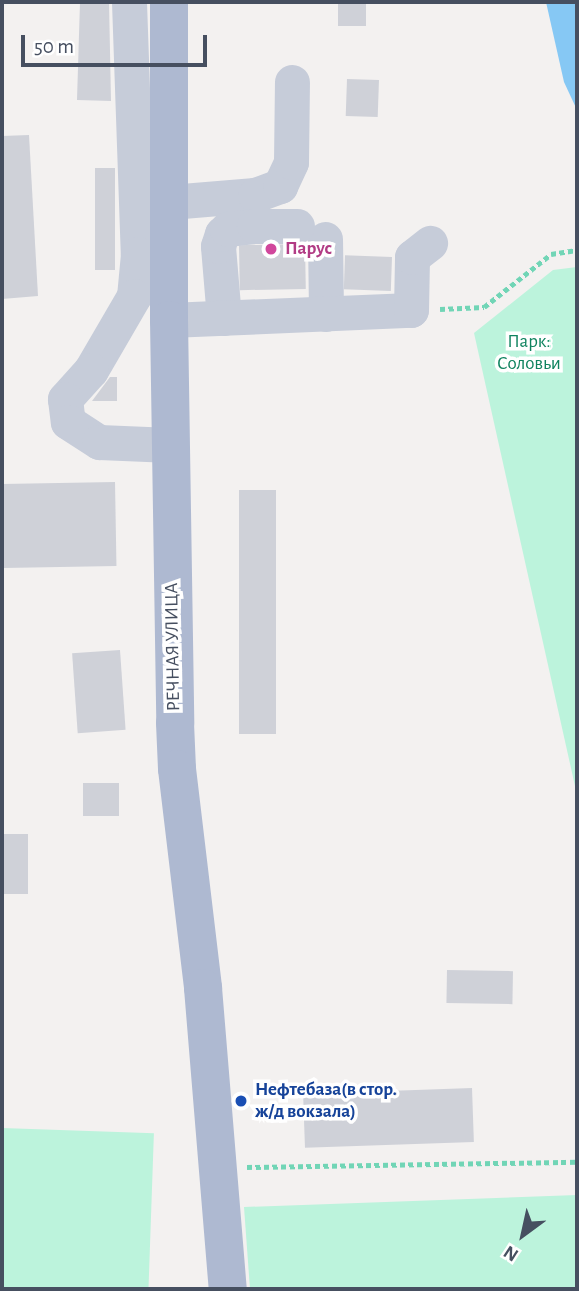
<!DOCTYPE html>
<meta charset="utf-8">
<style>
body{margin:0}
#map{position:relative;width:579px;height:1291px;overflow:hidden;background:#f3f1f0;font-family:"Alegreya Sans",sans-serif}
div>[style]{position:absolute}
.green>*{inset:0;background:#bcf3dc;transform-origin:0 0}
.water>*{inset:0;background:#86c8f4}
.building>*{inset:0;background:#cfd1d8;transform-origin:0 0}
.path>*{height:4.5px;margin-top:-2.25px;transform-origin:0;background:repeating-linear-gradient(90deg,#71d5b6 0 5px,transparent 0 8.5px)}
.minor>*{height:35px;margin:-17.5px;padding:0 17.5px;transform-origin:17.5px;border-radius:17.5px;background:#c6ccd9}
.major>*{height:38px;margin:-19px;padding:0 19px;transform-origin:19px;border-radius:19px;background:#aeb9d1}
.dots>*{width:19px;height:19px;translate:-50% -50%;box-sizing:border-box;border:4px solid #fff;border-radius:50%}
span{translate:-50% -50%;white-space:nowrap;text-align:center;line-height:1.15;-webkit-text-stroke:7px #fff;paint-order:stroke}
.hotel-label{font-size:19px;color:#b23c85;font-weight:700}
.left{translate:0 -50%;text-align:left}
.park-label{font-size:19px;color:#0f835f}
.street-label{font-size:19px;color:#464f60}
.transit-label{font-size:19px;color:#164399;font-weight:700}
.frame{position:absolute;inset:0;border:4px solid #464f60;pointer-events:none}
.north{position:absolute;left:488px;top:1200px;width:70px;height:70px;-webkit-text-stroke:5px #fff;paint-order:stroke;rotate:213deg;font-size:19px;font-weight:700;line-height:28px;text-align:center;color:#464f60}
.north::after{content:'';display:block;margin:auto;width:24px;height:32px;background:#464f60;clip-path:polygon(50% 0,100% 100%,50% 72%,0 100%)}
.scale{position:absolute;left:21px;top:35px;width:186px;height:32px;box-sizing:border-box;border:4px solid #464f60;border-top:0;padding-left:9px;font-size:21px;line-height:24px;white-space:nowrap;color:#464f60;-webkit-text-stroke:5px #fff;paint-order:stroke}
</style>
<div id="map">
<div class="green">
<div style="clip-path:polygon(577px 267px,577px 795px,474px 333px,553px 270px)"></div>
<div style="left:2px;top:1128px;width:152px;height:161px;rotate:2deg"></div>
<div style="clip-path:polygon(577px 1195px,577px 1289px,250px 1289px,244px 1207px)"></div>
</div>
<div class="water">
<div style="clip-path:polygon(546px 2px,577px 2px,577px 110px,564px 82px)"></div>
</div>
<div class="building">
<div style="clip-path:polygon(80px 2px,109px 2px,111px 101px,77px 100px)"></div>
<div style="left:338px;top:2px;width:28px;height:24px"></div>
<div style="left:347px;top:79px;width:32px;height:37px;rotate:2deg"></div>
<div style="clip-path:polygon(29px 135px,38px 296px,2px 299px,2px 136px)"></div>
<div style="left:95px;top:168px;width:20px;height:102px"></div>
<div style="left:305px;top:244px;width:45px;height:66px;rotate:89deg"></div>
<div style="left:392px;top:257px;width:34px;height:47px;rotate:92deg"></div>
<div style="clip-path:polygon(110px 377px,117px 377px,117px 401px,92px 401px)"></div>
<div style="left:115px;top:482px;width:84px;height:113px;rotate:89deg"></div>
<div style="left:239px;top:490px;width:37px;height:244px"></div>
<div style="left:120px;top:650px;width:80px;height:48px;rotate:86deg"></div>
<div style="left:83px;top:783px;width:36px;height:33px"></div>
<div style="left:28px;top:834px;width:60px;height:26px;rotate:90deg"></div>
<div style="left:447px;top:970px;width:66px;height:33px;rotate:1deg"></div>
<div style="left:472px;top:1088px;width:54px;height:169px;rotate:88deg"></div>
</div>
<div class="path">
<div style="left:440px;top:309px;width:44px;rotate:-2.6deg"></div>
<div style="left:484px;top:307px;width:85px;rotate:-38.3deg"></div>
<div style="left:551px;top:254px;width:26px;rotate:-9deg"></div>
<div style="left:247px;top:1167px;width:330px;rotate:-0.9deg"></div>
</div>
<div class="minor">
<div style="left:129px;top:2px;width:252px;rotate:88deg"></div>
<div style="left:138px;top:254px;width:42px;rotate:95.4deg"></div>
<div style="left:134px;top:296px;width:86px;rotate:120.2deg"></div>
<div style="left:91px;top:370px;width:39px;rotate:132deg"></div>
<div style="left:65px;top:399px;width:23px;rotate:83deg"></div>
<div style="left:68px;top:422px;width:37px;rotate:33deg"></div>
<div style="left:99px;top:442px;width:72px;rotate:2.4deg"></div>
<div style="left:170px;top:202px;width:85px;rotate:-4.7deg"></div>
<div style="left:255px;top:195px;width:27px;rotate:-20deg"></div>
<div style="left:280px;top:186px;width:26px;rotate:-65deg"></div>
<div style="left:291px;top:162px;width:80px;rotate:-89.3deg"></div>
<div style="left:325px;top:239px;width:75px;rotate:89.2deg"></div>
<div style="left:224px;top:318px;width:72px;rotate:-94.8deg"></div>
<div style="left:218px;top:246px;width:13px;rotate:-72deg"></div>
<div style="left:222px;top:234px;width:7px;rotate:-45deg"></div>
<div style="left:227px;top:229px;width:27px;rotate:-6deg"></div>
<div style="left:254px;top:226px;width:43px"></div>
<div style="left:169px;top:320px;width:242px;rotate:-2.4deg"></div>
<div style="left:411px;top:310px;width:53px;rotate:-88.9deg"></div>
<div style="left:412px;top:257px;width:23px;rotate:-38deg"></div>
</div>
<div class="major">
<div style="left:169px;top:2px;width:318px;rotate:90deg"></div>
<div style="left:169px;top:320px;width:403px;rotate:89.1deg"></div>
<div style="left:175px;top:723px;width:46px;rotate:87.5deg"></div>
<div style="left:177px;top:769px;width:221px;rotate:83.2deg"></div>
<div style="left:203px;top:988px;width:302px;rotate:85.3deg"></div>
</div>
<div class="dots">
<div style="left:271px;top:249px;background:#d1479c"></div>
<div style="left:241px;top:1101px;background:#1a4fb4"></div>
</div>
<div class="hotel-label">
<span class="left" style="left:285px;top:249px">Парус</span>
</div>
<div class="park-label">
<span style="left:529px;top:353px">Парк:<br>Соловьи</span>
</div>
<div class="street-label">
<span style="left:173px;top:647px;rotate:-91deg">РЕЧНАЯ УЛИЦА</span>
</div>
<div class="transit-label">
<span class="left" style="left:255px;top:1101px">Нефтебаза(в стор.<br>ж/д вокзала)</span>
</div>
<div class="frame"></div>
<div class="north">N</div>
<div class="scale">50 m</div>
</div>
